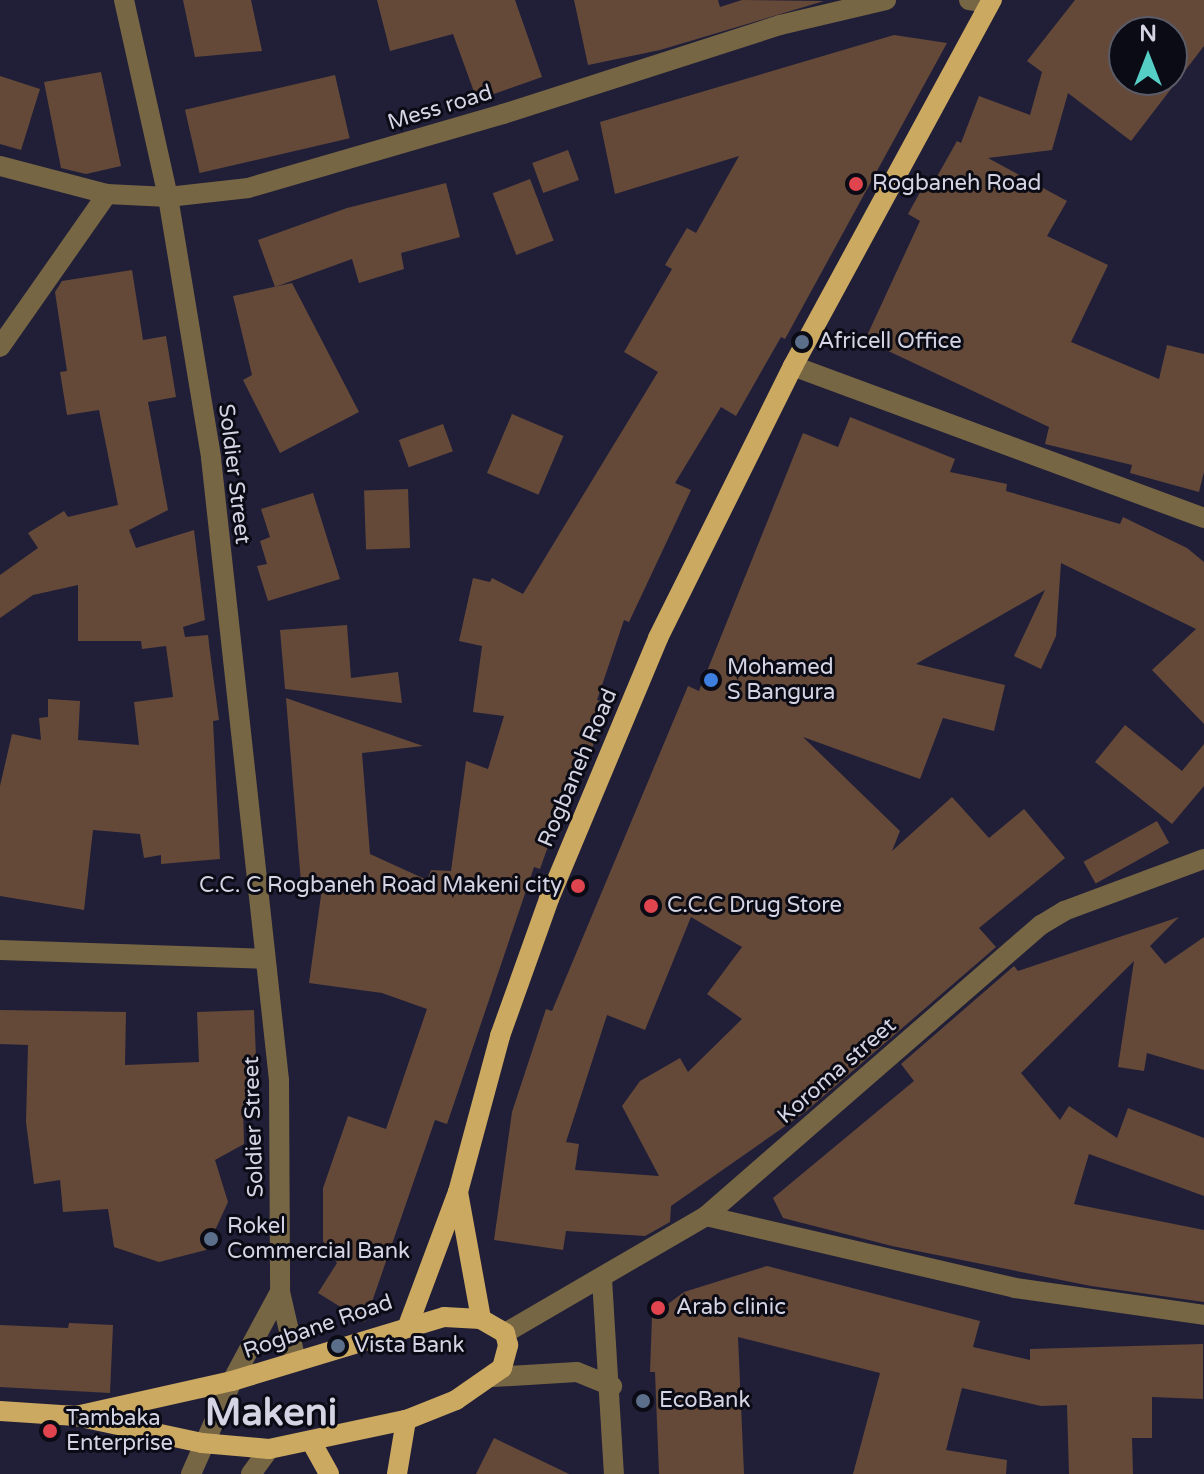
<!DOCTYPE html>
<style>
body{margin:0}
#map{position:relative;width:1204px;height:1474px;overflow:hidden;background:#211f38;font-family:"Varela Round",sans-serif}
div>[style]{position:absolute}
.building>*{inset:0;background:#644939;transform-origin:0 0}
.minor>*{height:20px;margin:-10px;padding:0 10px;transform-origin:10px;border-radius:10px;background:#764}
.major>*{height:20px;margin:-10px;padding:0 10px;transform-origin:10px;border-radius:10px;background:#cca960}
.dots>*{width:22px;height:22px;translate:-50% -50%;box-sizing:border-box;border:4px solid #0b0b15;border-radius:50%}
span{translate:-50% -50%;white-space:nowrap;text-align:center;line-height:1.15;-webkit-text-stroke:6px #0b0b15;paint-order:stroke}
.street-label{font-size:22px;color:#d4d4e4}
.poi-label{font-size:22px;color:#d4d4e4}
.left{translate:0 -50%;text-align:left}
.right{translate:-100% -50%;text-align:right}
.town-label{font-size:38px;color:#d4d4e4;font-weight:700}
.north{position:absolute;left:1108px;top:16px;width:80px;height:80px;box-sizing:border-box;background:#0b0b15;border:2px solid #5b5b68;border-radius:50%;rotate:0deg;font-size:22px;font-weight:700;line-height:32px;text-align:center;color:#d4d4e4}
.north::after{content:'';display:block;margin:auto;width:28px;height:36px;background:#55cec5;clip-path:polygon(50% 0,100% 100%,50% 72%,0 100%)}
</style>
<div id="map">
<div class="building">
<div style="clip-path:polygon(183px 0,251px 0,262px 51px,195px 57px)"></div>
<div style="clip-path:polygon(377px 0,515px 0,542px 77px,477px 100px,453px 34px,390px 51px)"></div>
<div style="clip-path:polygon(574px 0,718px 0,720px 7px,742px 0,824px 1px,660px 50px,588px 65px)"></div>
<div style="clip-path:polygon(evenodd,1075px 0,1204px 0,1204px 46px,1131px 141px,1068px 93px,1052px 150px,988px 158px,1067px 201px,1047px 236px,1108px 265px,1071px 342px,1159px 379px,1167px 345px,1204px 354px,1204px 472px,1199px 492px,1130px 473px,1132px 465px,1045px 444px,1049px 427px,865px 340px,920px 221px,908px 214px,924px 185px,930px 189px,957px 141px,961px 143px,979px 96px,1030px 115px,1042px 72px,1027px 61px,1075px 0,1124px 32px,1172px 32px,1172px 80px,1124px 80px,1124px 32px)"></div>
<div style="clip-path:polygon(894px 35px,947px 43px,785px 339px,781px 337px,736px 416px,721px 407px,675px 483px,691px 490px,629px 622px,624px 620px,597px 700px,607px 703px,584px 773px,575px 770px,540px 869px,534px 867px,447px 1124px,435px 1120px,365px 1322px,318px 1293px,337px 1263px,323px 1241px,323px 1188px,348px 1116px,386px 1129px,427px 1009px,382px 993px,309px 983px,323px 881px,301px 883px,286px 698px,423px 746px,362px 753px,370px 854px,427px 880px,431px 870px,451px 871px,466px 761px,488px 769px,504px 716px,473px 712px,482px 646px,459px 641px,473px 578px,490px 582px,492px 578px,523px 594px,658px 372px,624px 352px,672px 269px,665px 265px,687px 228px,696px 233px,739px 156px,615px 194px,600px 122px)"></div>
<div style="clip-path:polygon(101px 72px,121px 166px,86px 174px,61px 168px,44px 82px)"></div>
<div style="left:335px;top:75px;width:65px;height:154px;rotate:77deg"></div>
<div style="clip-path:polygon(0 76px,40px 89px,21px 150px,0 144px)"></div>
<div style="left:568px;top:150px;width:32px;height:38px;rotate:70deg"></div>
<div style="left:530px;top:179px;width:66px;height:40px;rotate:69deg"></div>
<div style="clip-path:polygon(446px 183px,460px 237px,401px 253px,404px 269px,359px 283px,352px 259px,275px 287px,258px 240px,347px 208px)"></div>
<div style="clip-path:polygon(132px 270px,143px 340px,166px 336px,176px 397px,148px 402px,168px 510px,129px 530px,136px 548px,194px 530px,205px 620px,183px 627px,185px 637px,208px 635px,210px 652px,219px 720px,213px 721px,220px 859px,161px 864px,161px 855px,144px 858px,140px 834px,93px 830px,84px 910px,0 896px,0 786px,12px 734px,41px 740px,39px 718px,48px 717px,48px 699px,80px 701px,78px 740px,139px 745px,134px 702px,173px 697px,166px 646px,142px 649px,141px 641px,78px 641px,78px 585px,33px 595px,0 618px,0 575px,38px 548px,28px 533px,64px 511px,68px 517px,118px 505px,99px 410px,67px 415px,60px 372px,67px 371px,55px 292px,62px 281px)"></div>
<div style="clip-path:polygon(292px 283px,359px 412px,280px 453px,243px 380px,252px 375px,233px 296px)"></div>
<div style="left:512px;top:414px;width:56px;height:64px;rotate:23deg"></div>
<div style="clip-path:polygon(evenodd,850px 417px,955px 459px,950px 472px,1007px 484px,1006px 491px,1120px 524px,1123px 517px,1187px 548px,1204px 562px,1204px 724px,1152px 670px,1196px 629px,1061px 563px,1056px 636px,1041px 669px,1014px 656px,1045px 590px,916px 664px,1005px 685px,994px 731px,943px 718px,920px 779px,803px 737px,900px 831px,892px 851px,952px 797px,989px 838px,1024px 809px,1065px 858px,979px 928px,996px 947px,804px 1113px,671px 1206px,670px 1222px,645px 1236px,566px 1231px,563px 1250px,494px 1240px,512px 1112px,546px 1009px,552px 1011px,688px 686px,699px 691px,803px 433px,838px 447px,850px 417px,691px 917px,742px 947px,707px 994px,742px 1019px,688px 1072px,680px 1058px,640px 1081px,622px 1106px,659px 1176px,575px 1170px,579px 1144px,566px 1142px,607px 1015px,645px 1030px,691px 917px)"></div>
<div style="left:443px;top:424px;width:29px;height:47px;rotate:70deg"></div>
<div style="left:408px;top:489px;width:59px;height:44px;rotate:88deg"></div>
<div style="clip-path:polygon(313px 493px,340px 579px,268px 601px,257px 566px,267px 564px,260px 541px,270px 537px,261px 509px)"></div>
<div style="clip-path:polygon(347px 625px,351px 678px,398px 672px,402px 703px,285px 689px,280px 630px)"></div>
<div style="clip-path:polygon(1125px 725px,1182px 771px,1204px 744px,1204px 786px,1172px 824px,1095px 762px)"></div>
<div style="left:1157px;top:821px;width:25px;height:84px;rotate:61deg"></div>
<div style="clip-path:polygon(1179px 917px,1150px 946px,1165px 964px,1204px 937px,1204px 1070px,1147px 1053px,1144px 1071px,1118px 1067px,1134px 961px,1021px 1073px,1060px 1120px,1069px 1106px,1117px 1138px,1128px 1108px,1204px 1138px,1204px 1196px,1089px 1154px,1074px 1204px,1204px 1230px,1204px 1302px,1091px 1286px,892px 1246px,783px 1218px,773px 1198px,914px 1081px,901px 1064px,1014px 966px,1018px 971px)"></div>
<div style="clip-path:polygon(0 1010px,126px 1012px,125px 1065px,199px 1062px,197px 1012px,254px 1010px,258px 1104px,243px 1105px,244px 1144px,215px 1160px,228px 1202px,206px 1250px,159px 1262px,114px 1247px,108px 1209px,63px 1212px,60px 1180px,34px 1184px,26px 1122px,28px 1045px,0 1044px)"></div>
<div style="clip-path:polygon(767px 1266px,980px 1321px,973px 1347px,1030px 1360px,1030px 1349px,1203px 1344px,1203px 1399px,1152px 1397px,1152px 1438px,1132px 1438px,1133px 1474px,1069px 1474px,1067px 1405px,1041px 1406px,962px 1388px,946px 1450px,1007px 1460px,1006px 1474px,853px 1474px,880px 1373px,738px 1337px,744px 1474px,659px 1474px,655px 1372px,650px 1372px,652px 1316px,684px 1292px)"></div>
<div style="clip-path:polygon(69px 1323px,113px 1325px,110px 1393px,0 1387px,0 1325px,68px 1328px)"></div>
<div style="clip-path:polygon(494px 1438px,569px 1474px,476px 1474px)"></div>
</div>
<div class="minor">
<div style="left:124px;top:0;width:202px;rotate:77.4deg"></div>
<div style="left:168px;top:197px;width:265px;rotate:80.6deg"></div>
<div style="left:211px;top:458px;width:626px;rotate:83.76deg"></div>
<div style="left:279px;top:1080px;width:212px;rotate:89.7deg"></div>
<div style="left:280px;top:1292px;width:71px;rotate:76.9deg"></div>
<div style="left:969px;top:0;width:20px;rotate:9deg"></div>
<div style="left:0;top:166px;width:111px;rotate:14.7deg"></div>
<div style="left:107px;top:194px;width:61px;rotate:2.8deg"></div>
<div style="left:168px;top:197px;width:81px;rotate:-6.4deg"></div>
<div style="left:248px;top:188px;width:266px;rotate:-16.2deg"></div>
<div style="left:503px;top:114px;width:291px;rotate:-17.8deg"></div>
<div style="left:780px;top:25px;width:109px;rotate:-13.3deg"></div>
<div style="left:0;top:347px;width:187px;rotate:-55deg"></div>
<div style="left:793px;top:366px;width:438px;rotate:20.3deg"></div>
<div style="left:0;top:950px;width:265px;rotate:1.9deg"></div>
<div style="left:706px;top:1216px;width:317px;rotate:13.1deg"></div>
<div style="left:1015px;top:1288px;width:191px;rotate:8.1deg"></div>
<div style="left:602px;top:1279px;width:195px;rotate:86.5deg"></div>
<div style="left:505px;top:1333px;width:233px;rotate:-30.2deg"></div>
<div style="left:706px;top:1216px;width:444px;rotate:-41deg"></div>
<div style="left:1041px;top:925px;width:27px;rotate:-31deg"></div>
<div style="left:1064px;top:911px;width:149px;rotate:-20.4deg"></div>
<div style="left:493px;top:1377px;width:84px;rotate:-3.4deg"></div>
<div style="left:577px;top:1372px;width:38px;rotate:22deg"></div>
<div style="left:191px;top:1474px;width:102px;rotate:-66.2deg"></div>
<div style="left:232px;top:1381px;width:101px;rotate:-61.7deg"></div>
<div style="left:251px;top:1474px;width:31px;rotate:-54deg"></div>
</div>
<div class="major">
<div style="left:458px;top:1192px;width:129px;rotate:79.7deg"></div>
<div style="left:409px;top:1323px;width:140px;rotate:-69.5deg"></div>
<div style="left:458px;top:1192px;width:162px;rotate:-74.9deg"></div>
<div style="left:500px;top:1036px;width:145px;rotate:-70.3deg"></div>
<div style="left:549px;top:899px;width:283px;rotate:-67.3deg"></div>
<div style="left:658px;top:638px;width:304px;rotate:-63.6deg"></div>
<div style="left:793px;top:366px;width:417px;rotate:-61.5deg"></div>
<div style="left:0;top:1411px;width:76px;rotate:3.8deg"></div>
<div style="left:76px;top:1416px;width:129px;rotate:12.1deg"></div>
<div style="left:202px;top:1443px;width:67px;rotate:5.1deg"></div>
<div style="left:269px;top:1449px;width:140px;rotate:-12deg"></div>
<div style="left:406px;top:1420px;width:54px;rotate:-21.8deg"></div>
<div style="left:456px;top:1400px;width:56px;rotate:-34.8deg"></div>
<div style="left:502px;top:1368px;width:24px;rotate:-75deg"></div>
<div style="left:508px;top:1345px;width:12px;rotate:-104deg"></div>
<div style="left:505px;top:1333px;width:28px;rotate:-150deg"></div>
<div style="left:481px;top:1319px;width:37px;rotate:-177deg"></div>
<div style="left:444px;top:1317px;width:221px;rotate:163.2deg"></div>
<div style="left:232px;top:1381px;width:160px;rotate:167.4deg"></div>
<div style="left:312px;top:1443px;width:35px;rotate:61deg"></div>
<div style="left:397px;top:1474px;width:55px;rotate:-80.5deg"></div>
</div>
<div class="dots">
<div style="left:856px;top:184px;background:#e0444e"></div>
<div style="left:802px;top:342px;background:#5c6f8a"></div>
<div style="left:711px;top:680px;background:#3f7fe0"></div>
<div style="left:578px;top:886px;background:#e0444e"></div>
<div style="left:651px;top:906px;background:#e0444e"></div>
<div style="left:211px;top:1239px;background:#5c6f8a"></div>
<div style="left:658px;top:1308px;background:#e0444e"></div>
<div style="left:338px;top:1346px;background:#5c6f8a"></div>
<div style="left:643px;top:1401px;background:#5c6f8a"></div>
<div style="left:50px;top:1431px;background:#e0444e"></div>
</div>
<div class="street-label">
<span style="left:440px;top:108px;rotate:-17deg">Mess road</span>
<span style="left:234px;top:474px;rotate:83deg">Soldier Street</span>
<span style="left:578px;top:768px;rotate:-67deg">Rogbaneh Road</span>
<span style="left:837px;top:1071px;rotate:-41deg">Koroma street</span>
<span style="left:254px;top:1127px;rotate:-92deg">Soldier Street</span>
<span style="left:318px;top:1327px;rotate:-19deg">Rogbane Road</span>
</div>
<div class="poi-label">
<span class="left" style="left:872px;top:184px">Rogbaneh Road</span>
<span class="left" style="left:818px;top:342px">Africell Office</span>
<span class="left" style="left:727px;top:680px">Mohamed<br>S Bangura</span>
<span class="right" style="left:562px;top:886px">C.C. C Rogbaneh Road Makeni city</span>
<span class="left" style="left:667px;top:906px">C.C.C Drug Store</span>
<span class="left" style="left:227px;top:1239px">Rokel<br>Commercial Bank</span>
<span class="left" style="left:676px;top:1308px">Arab clinic</span>
<span class="left" style="left:354px;top:1346px">Vista Bank</span>
<span class="left" style="left:659px;top:1401px">EcoBank</span>
<span class="left" style="left:66px;top:1431px">Tambaka<br>Enterprise</span>
</div>
<div class="town-label">
<span style="left:271px;top:1414px">Makeni</span>
</div>
<div class="north">N</div>
</div>
